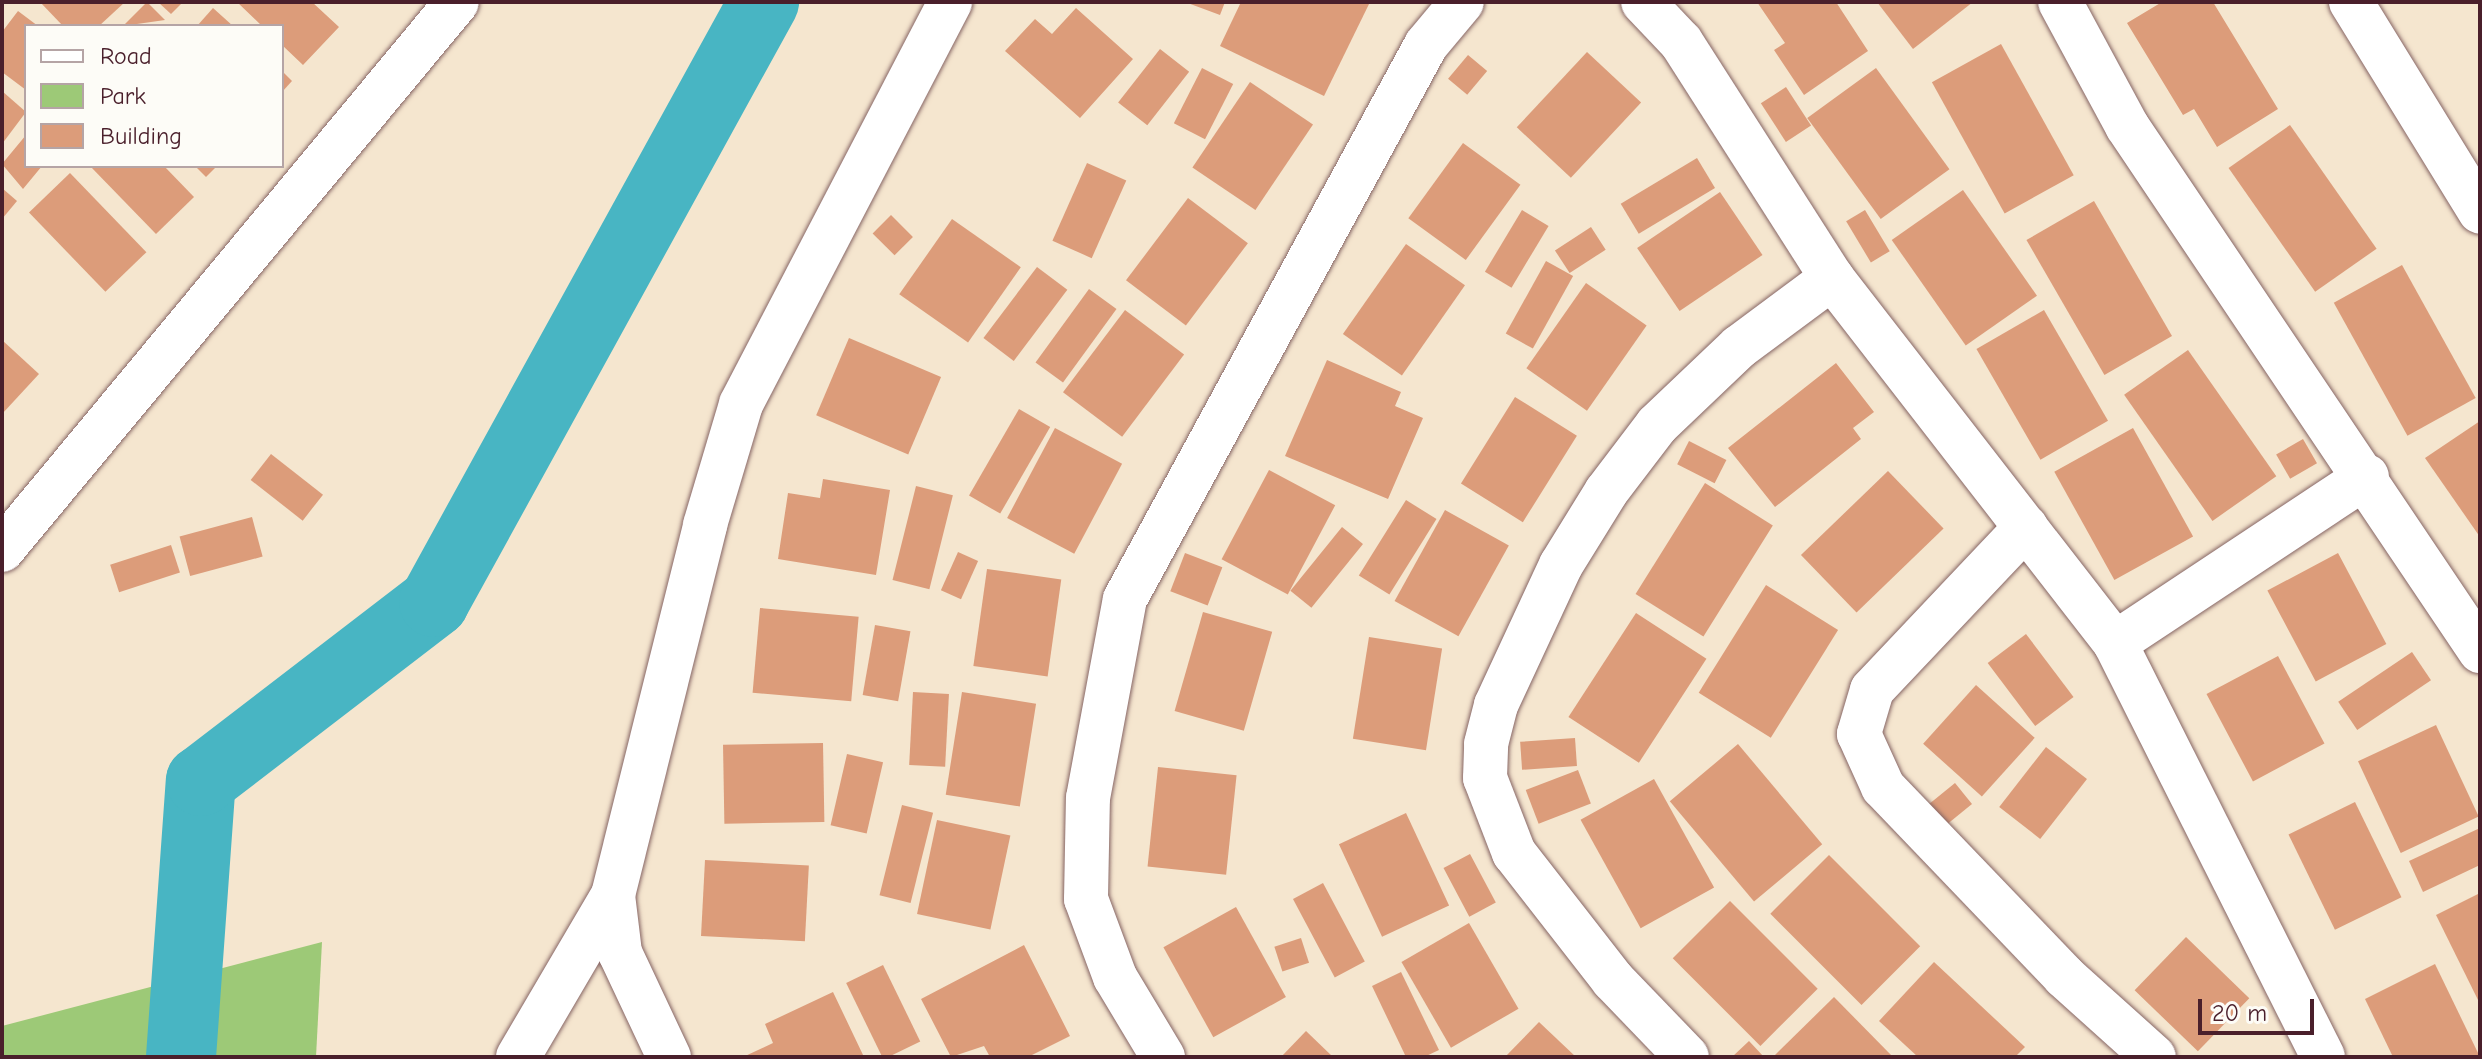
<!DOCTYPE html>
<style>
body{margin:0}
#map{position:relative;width:2482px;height:1059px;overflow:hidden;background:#f5e6cf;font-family:"Comic Neue",sans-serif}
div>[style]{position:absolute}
.green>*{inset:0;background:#9dc977}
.river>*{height:70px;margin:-35px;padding:0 35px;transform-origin:35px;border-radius:35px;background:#48b5c3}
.building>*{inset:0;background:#dc9c7a;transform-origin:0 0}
.roads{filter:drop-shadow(0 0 2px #866564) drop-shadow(0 0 2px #866564)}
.street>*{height:44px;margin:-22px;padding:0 22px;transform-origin:22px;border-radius:22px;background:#fff}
span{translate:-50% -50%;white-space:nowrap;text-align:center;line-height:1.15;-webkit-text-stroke:6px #fdfcf7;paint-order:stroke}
.frame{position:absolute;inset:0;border:4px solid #4a1f2b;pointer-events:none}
.legend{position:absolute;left:24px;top:24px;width:260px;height:144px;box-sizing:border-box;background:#fdfcf7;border:2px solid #b5a4a5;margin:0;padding:10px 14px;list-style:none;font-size:24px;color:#4a1f2b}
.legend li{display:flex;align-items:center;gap:16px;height:40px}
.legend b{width:40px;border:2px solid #b5a4a5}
.scale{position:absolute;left:2198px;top:999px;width:116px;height:36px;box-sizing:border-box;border:4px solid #4a1f2b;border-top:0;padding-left:10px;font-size:24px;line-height:28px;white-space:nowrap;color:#4a1f2b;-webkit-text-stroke:6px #fdfcf7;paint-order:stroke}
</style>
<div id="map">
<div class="green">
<div style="clip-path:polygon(322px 942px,316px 1057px,2px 1057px,2px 1026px)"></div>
</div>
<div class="river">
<div style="left:181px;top:1057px;width:277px;rotate:-85.9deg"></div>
<div style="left:201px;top:781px;width:294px;rotate:-37.5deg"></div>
<div style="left:434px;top:602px;width:685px;rotate:-61.19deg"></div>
</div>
<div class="building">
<div style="clip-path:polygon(40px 2px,125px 2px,99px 26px,63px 26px)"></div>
<div style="clip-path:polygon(147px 2px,165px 20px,123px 26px)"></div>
<div style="clip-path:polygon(158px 2px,183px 2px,171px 14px)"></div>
<div style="clip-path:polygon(237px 2px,312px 2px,339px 27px,303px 65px,282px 45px,282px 26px,262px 26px)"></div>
<div style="clip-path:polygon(1185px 2px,1225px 2px,1220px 15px)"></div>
<div style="clip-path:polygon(1241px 2px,1370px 2px,1324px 96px,1220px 46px)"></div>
<div style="clip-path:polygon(1757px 2px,1836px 2px,1868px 51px,1804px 95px,1774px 50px,1785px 43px)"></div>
<div style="clip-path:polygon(1877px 2px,1973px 2px,1913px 49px)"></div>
<div style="clip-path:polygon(2162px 2px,2213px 2px,2278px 109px,2217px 147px,2194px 109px,2183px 115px,2127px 23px)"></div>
<div style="clip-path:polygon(213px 8px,233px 26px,197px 26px)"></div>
<div style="clip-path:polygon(1076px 8px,1133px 59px,1080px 118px,1005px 51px,1035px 19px,1052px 34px)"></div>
<div style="clip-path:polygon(18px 11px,38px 26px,26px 26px,26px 90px,2px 72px,2px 32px)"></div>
<div style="left:2001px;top:44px;width:150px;height:79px;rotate:61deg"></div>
<div style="left:1160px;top:49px;width:37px;height:68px;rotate:38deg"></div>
<div style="left:1587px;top:52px;width:74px;height:103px;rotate:43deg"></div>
<div style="left:1468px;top:55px;width:25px;height:31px;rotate:40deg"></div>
<div style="left:1202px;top:68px;width:35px;height:62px;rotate:27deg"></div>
<div style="left:1876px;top:68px;width:125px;height:85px;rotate:54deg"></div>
<div style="clip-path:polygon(282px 71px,292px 81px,282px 92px)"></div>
<div style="left:1250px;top:82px;width:76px;height:103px;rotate:34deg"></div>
<div style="left:1786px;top:87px;width:46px;height:30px;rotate:57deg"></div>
<div style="clip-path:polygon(2px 91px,26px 112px,2px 144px)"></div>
<div style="left:2290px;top:125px;width:151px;height:75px;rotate:55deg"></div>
<div style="clip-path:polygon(26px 135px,26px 166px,42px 166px,23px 189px,2px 164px)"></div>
<div style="left:1463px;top:143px;width:71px;height:93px;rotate:36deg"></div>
<div style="left:1697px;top:158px;width:35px;height:89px;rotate:59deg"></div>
<div style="left:1087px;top:163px;width:43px;height:85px;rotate:24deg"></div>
<div style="clip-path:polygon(90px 166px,164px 166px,194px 197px,156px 234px)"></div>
<div style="clip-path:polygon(195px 166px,217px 166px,206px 177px)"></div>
<div style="left:70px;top:173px;width:110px;height:57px;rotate:46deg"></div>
<div style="clip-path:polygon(2px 188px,17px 201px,2px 219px)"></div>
<div style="left:1963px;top:190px;width:129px;height:87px;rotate:55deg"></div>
<div style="left:1720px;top:192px;width:76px;height:100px;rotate:56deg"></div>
<div style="left:1188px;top:198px;width:75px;height:103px;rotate:37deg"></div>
<div style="left:2094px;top:201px;width:156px;height:78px;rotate:60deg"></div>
<div style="left:1522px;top:210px;width:31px;height:72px;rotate:31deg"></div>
<div style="left:1865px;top:210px;width:48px;height:22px;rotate:59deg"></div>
<div style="left:891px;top:215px;width:31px;height:26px;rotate:45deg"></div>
<div style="left:952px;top:219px;width:84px;height:92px;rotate:35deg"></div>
<div style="left:1591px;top:227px;width:27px;height:43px;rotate:57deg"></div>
<div style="left:1406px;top:244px;width:72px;height:110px;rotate:35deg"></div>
<div style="left:1546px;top:261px;width:31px;height:83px;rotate:29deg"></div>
<div style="left:2402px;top:265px;width:152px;height:78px;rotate:61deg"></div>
<div style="left:1037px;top:267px;width:38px;height:89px;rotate:37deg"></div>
<div style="left:1586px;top:283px;width:74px;height:104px;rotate:35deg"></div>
<div style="left:1089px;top:289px;width:34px;height:91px;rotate:36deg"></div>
<div style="left:1125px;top:310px;width:74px;height:103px;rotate:37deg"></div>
<div style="left:2044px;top:310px;width:128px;height:78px;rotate:60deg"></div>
<div style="left:849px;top:338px;width:100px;height:84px;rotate:23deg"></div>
<div style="clip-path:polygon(2px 340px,39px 374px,2px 414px)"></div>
<div style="left:2188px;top:350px;width:154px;height:78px;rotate:55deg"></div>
<div style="clip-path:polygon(1327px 360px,1401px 392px,1395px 406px,1423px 418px,1388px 499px,1285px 456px)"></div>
<div style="clip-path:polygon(1836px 363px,1874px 412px,1853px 428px,1861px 439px,1775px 507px,1728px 448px)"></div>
<div style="left:1515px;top:397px;width:73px;height:102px;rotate:32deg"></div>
<div style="left:1019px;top:409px;width:36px;height:100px;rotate:30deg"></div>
<div style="clip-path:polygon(2480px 421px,2480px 537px,2425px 458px)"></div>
<div style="left:1055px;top:428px;width:76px;height:102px;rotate:28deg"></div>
<div style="left:2133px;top:428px;width:124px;height:90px;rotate:61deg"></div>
<div style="left:2303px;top:439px;width:28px;height:31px;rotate:60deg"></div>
<div style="left:1689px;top:441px;width:42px;height:26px;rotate:27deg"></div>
<div style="left:271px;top:454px;width:66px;height:33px;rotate:38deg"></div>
<div style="left:1269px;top:470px;width:75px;height:101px;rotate:28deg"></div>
<div style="left:1888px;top:471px;width:80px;height:121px;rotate:46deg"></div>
<div style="clip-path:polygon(823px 479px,890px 490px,876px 575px,778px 559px,788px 493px,820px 498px)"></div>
<div style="left:1705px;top:483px;width:80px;height:131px;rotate:32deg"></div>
<div style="left:916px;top:486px;width:38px;height:97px;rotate:14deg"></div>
<div style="left:1406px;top:500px;width:36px;height:89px;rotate:32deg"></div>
<div style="left:1445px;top:510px;width:73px;height:104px;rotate:29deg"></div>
<div style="left:252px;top:517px;width:41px;height:75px;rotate:75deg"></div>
<div style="left:1342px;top:527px;width:27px;height:82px;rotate:39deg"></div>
<div style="left:171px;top:545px;width:29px;height:64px;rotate:72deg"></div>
<div style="left:958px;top:552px;width:22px;height:42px;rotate:24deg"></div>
<div style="left:1185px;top:553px;width:40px;height:41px;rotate:21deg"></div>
<div style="left:2338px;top:553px;width:103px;height:80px;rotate:62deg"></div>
<div style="left:987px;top:569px;width:75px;height:98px;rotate:8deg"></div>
<div style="left:1766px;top:585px;width:85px;height:127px;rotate:32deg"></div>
<div style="left:760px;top:608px;width:99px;height:85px;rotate:5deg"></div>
<div style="left:1203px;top:612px;width:72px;height:103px;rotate:16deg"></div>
<div style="left:1636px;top:613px;width:84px;height:124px;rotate:33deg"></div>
<div style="left:875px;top:625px;width:36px;height:71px;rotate:10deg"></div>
<div style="left:2026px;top:634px;width:79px;height:48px;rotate:53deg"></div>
<div style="left:1369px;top:637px;width:74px;height:103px;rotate:9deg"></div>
<div style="left:2412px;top:652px;width:34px;height:89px;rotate:56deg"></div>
<div style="left:2278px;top:656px;width:99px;height:81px;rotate:62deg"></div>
<div style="left:1976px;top:685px;width:79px;height:79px;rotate:42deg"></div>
<div style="left:913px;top:692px;width:36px;height:73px;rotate:3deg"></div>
<div style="left:962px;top:692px;width:75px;height:104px;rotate:9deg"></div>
<div style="left:2436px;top:725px;width:101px;height:86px;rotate:65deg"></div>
<div style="left:1575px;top:738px;width:28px;height:55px;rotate:86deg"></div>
<div style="left:823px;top:743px;width:79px;height:100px;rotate:89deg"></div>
<div style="left:1738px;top:744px;width:131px;height:89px;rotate:50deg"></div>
<div style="left:2046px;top:747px;width:52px;height:76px;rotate:38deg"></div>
<div style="left:847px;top:754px;width:37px;height:73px;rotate:13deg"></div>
<div style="left:1158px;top:767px;width:79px;height:100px;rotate:6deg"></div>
<div style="left:1578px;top:770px;width:36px;height:56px;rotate:69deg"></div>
<div style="left:1654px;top:779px;width:124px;height:84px;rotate:61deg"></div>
<div style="left:1955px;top:783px;width:27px;height:38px;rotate:51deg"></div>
<div style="left:2355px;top:802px;width:106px;height:74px;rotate:64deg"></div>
<div style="left:902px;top:805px;width:32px;height:93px;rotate:14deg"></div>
<div style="left:1406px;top:813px;width:102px;height:74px;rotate:65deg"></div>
<div style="left:937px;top:820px;width:75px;height:96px;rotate:12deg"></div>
<div style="clip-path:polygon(2480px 828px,2480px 865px,2423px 892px,2409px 861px)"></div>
<div style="left:1470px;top:854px;width:55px;height:30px;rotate:62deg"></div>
<div style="left:1829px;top:855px;width:129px;height:83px;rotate:45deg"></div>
<div style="left:705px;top:860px;width:104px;height:76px;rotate:3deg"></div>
<div style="left:1323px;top:883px;width:89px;height:34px;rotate:62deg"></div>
<div style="clip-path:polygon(2480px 893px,2480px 1004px,2436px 915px)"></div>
<div style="left:1730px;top:901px;width:124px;height:81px;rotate:45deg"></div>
<div style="left:1236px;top:907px;width:103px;height:83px;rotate:61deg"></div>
<div style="left:1469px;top:923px;width:99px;height:78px;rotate:60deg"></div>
<div style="left:2186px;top:937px;width:88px;height:74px;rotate:44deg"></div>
<div style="left:1301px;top:938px;width:26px;height:28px;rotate:72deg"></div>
<div style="clip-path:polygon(1024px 945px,1070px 1036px,1028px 1057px,990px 1057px,984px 1046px,951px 1057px,921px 999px)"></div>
<div style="clip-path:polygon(1934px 962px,2025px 1047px,2015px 1057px,1918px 1057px,1879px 1021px)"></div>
<div style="clip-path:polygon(2435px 964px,2479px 1055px,2393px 1057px,2365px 999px)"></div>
<div style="left:883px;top:965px;width:85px;height:41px;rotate:64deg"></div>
<div style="clip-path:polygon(1401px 972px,1439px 1050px,1424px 1057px,1406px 1057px,1372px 986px)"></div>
<div style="clip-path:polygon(833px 992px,864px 1057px,743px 1057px,773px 1043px,765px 1024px)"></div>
<div style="clip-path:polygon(1834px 997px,1893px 1057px,1773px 1057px)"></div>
<div style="clip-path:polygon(1539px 1022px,1576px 1057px,1505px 1057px)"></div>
<div style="clip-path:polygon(1306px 1031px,1333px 1057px,1281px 1057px)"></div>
<div style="clip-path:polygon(1749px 1041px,1764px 1057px,1732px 1057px)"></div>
</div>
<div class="roads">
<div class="street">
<div style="left:1643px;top:2px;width:55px;rotate:46.5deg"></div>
<div style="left:1681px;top:42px;width:280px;rotate:57.4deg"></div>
<div style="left:1832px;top:278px;width:462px;rotate:52.2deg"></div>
<div style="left:2115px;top:643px;width:463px;rotate:63.3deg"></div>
<div style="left:2060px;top:2px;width:141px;rotate:61.6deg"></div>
<div style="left:2127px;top:126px;width:633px;rotate:56.08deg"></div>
<div style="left:2351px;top:2px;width:246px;rotate:58.4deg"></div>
<div style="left:2026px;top:527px;width:224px;rotate:133.4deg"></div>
<div style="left:1872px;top:690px;width:46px;rotate:106.5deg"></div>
<div style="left:1859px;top:734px;width:58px;rotate:65.6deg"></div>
<div style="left:1883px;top:787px;width:262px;rotate:46.2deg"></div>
<div style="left:2064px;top:976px;width:121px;rotate:42deg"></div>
<div style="left:2px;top:550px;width:712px;rotate:-50.3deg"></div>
<div style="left:2115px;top:643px;width:302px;rotate:-33.5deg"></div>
<div style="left:518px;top:1057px;width:188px;rotate:-59.6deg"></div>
<div style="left:669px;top:1057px;width:115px;rotate:-115.2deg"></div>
<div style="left:620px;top:953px;width:58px;rotate:-96.9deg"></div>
<div style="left:613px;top:895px;width:381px;rotate:-76deg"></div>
<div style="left:705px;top:525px;width:126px;rotate:-73.4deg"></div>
<div style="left:741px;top:404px;width:453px;rotate:-62.5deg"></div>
<div style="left:1163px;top:1057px;width:93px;rotate:-121deg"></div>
<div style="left:1115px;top:977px;width:83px;rotate:-110.4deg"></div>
<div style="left:1086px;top:899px;width:101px;rotate:-88.9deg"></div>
<div style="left:1088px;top:798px;width:202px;rotate:-79.5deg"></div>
<div style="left:1125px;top:599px;width:630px;rotate:-61.48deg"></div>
<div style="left:1426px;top:45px;width:56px;rotate:-50.1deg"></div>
<div style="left:1687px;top:1057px;width:107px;rotate:-133.9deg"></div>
<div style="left:1613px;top:980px;width:161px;rotate:-127.9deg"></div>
<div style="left:1514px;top:853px;width:80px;rotate:-111.1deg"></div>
<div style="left:1485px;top:778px;width:34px;rotate:-88deg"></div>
<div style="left:1486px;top:744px;width:40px;rotate:-75.6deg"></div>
<div style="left:1496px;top:705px;width:154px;rotate:-65.1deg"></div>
<div style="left:1561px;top:565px;width:86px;rotate:-58.3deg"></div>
<div style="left:1606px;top:492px;width:84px;rotate:-52.7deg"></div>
<div style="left:1657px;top:425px;width:113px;rotate:-43.6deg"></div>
<div style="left:1739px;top:347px;width:116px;rotate:-36.6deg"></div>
</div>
</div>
<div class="frame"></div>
<ul class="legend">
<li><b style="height:10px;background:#fff"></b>Road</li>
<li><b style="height:22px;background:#9dc977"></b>Park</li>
<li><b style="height:22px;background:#dc9c7a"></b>Building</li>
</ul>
<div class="scale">20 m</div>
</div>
